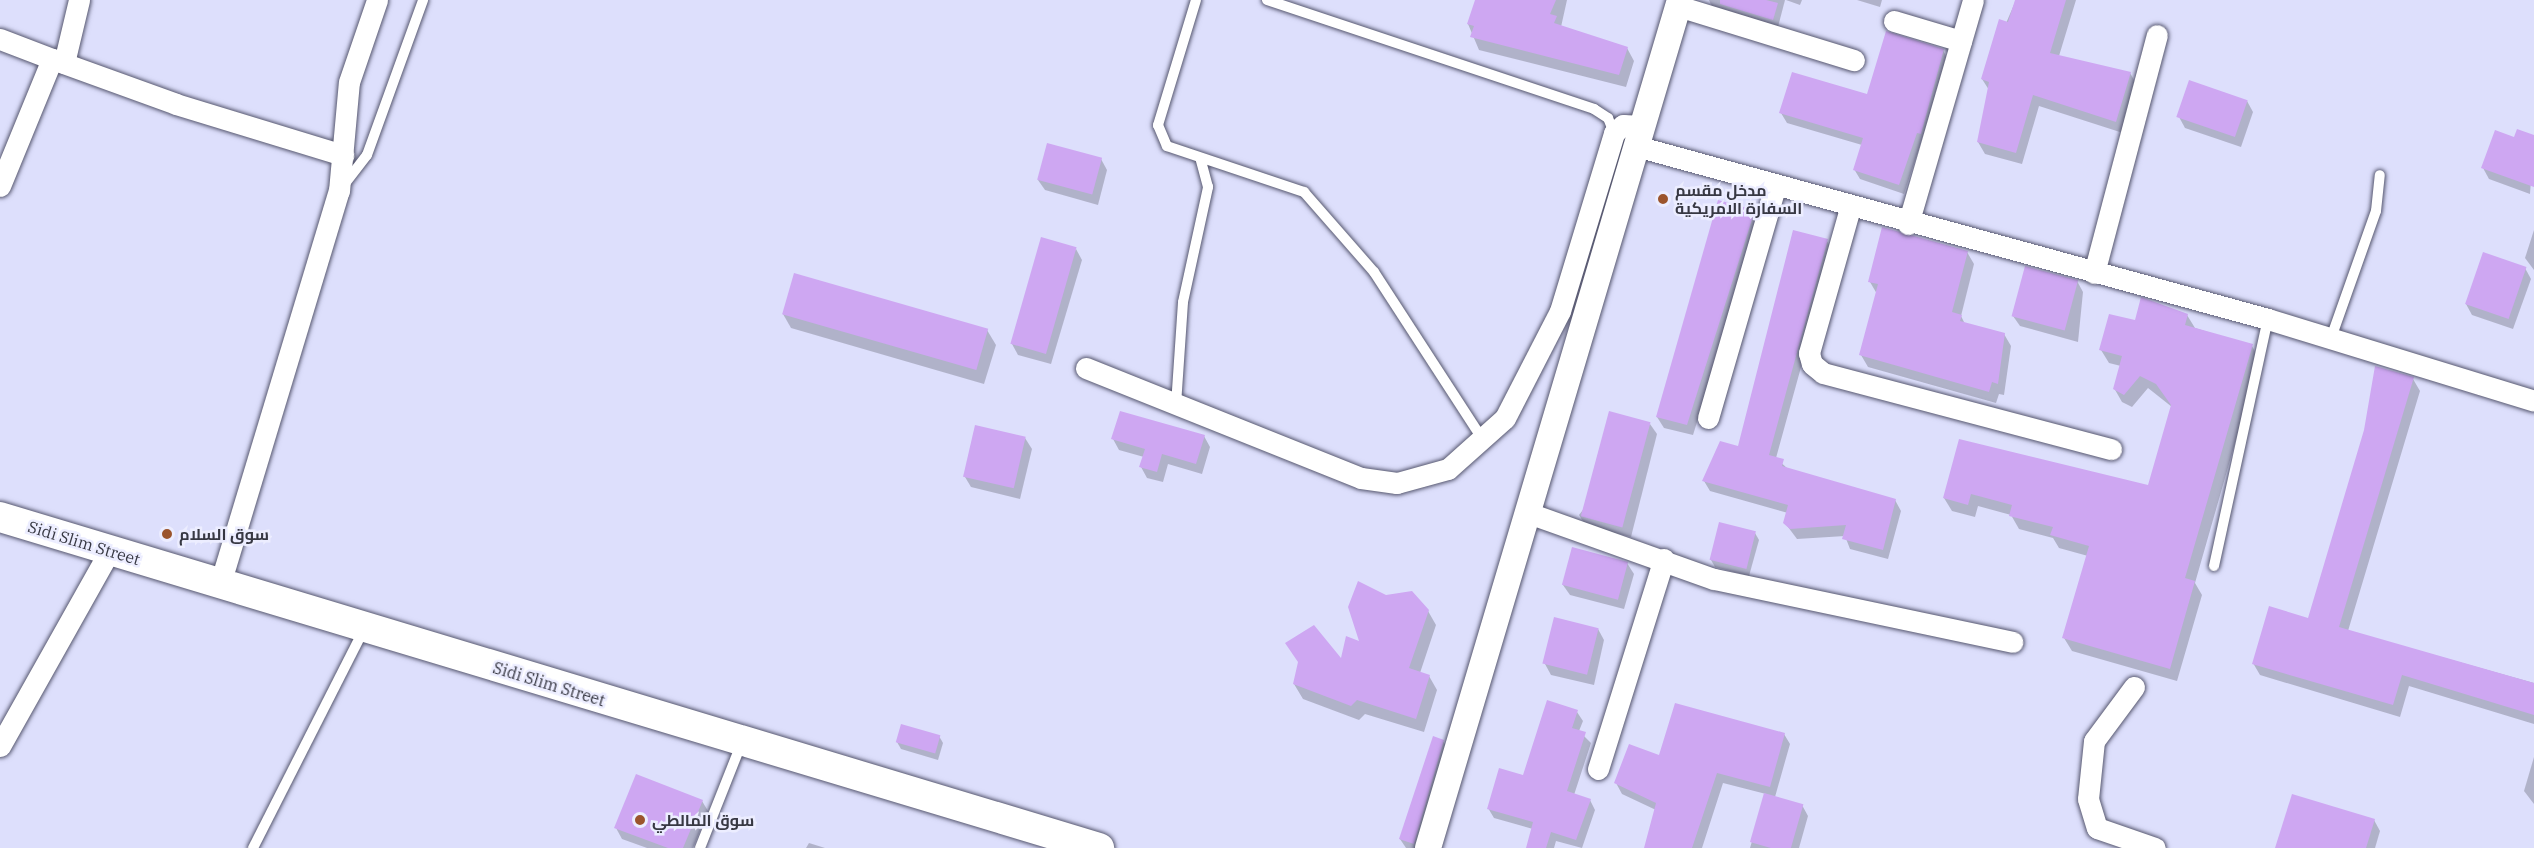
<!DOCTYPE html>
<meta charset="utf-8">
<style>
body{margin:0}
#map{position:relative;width:2534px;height:848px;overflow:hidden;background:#dddffc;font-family:"IBM Plex Serif",Cairo,serif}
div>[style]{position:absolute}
.shadow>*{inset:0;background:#0003}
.building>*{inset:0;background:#cea7f2;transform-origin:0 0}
.roads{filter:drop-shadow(0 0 2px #56576f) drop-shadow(0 0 2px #56576f)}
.service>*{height:10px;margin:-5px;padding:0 5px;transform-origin:5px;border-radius:5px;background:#fff}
.minor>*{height:21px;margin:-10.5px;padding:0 10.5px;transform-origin:10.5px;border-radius:10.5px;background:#fff}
.tertiary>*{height:26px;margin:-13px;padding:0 13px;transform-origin:13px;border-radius:13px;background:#fff}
.secondary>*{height:30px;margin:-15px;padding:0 15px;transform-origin:15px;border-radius:15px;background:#fff}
.dots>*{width:16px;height:16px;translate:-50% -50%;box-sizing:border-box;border:3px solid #ecedff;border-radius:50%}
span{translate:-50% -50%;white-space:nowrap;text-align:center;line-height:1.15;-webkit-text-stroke:5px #ecedff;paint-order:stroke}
.poi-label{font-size:16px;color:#373843;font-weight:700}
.left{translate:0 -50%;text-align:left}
.street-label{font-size:16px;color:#373843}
</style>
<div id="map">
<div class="shadow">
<div style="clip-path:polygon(1477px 0,1567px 0,1561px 27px,1627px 48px,1634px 61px,1626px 87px,1479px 50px,1468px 24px)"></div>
<div style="clip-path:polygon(1709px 0,1785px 0,1778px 27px,1713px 9px)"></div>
<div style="clip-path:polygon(1786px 0,1802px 0,1800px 5px)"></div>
<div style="clip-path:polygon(1857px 0,1882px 0,1880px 7px)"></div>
<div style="clip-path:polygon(2016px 0,2076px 0,2059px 56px,2130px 73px,2137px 85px,2123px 133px,2039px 106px,2022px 164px,1985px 154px,1978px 142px,1989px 90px,1982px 79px)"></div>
<div style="clip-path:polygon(1943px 50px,1948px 60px,1904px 194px,1860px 179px,1854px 169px,1862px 145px,1787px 123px,1781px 113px,1868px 96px)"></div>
<div style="clip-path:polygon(2247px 101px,2253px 112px,2241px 147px,2185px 128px,2179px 117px)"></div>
<div style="clip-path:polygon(2534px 137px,2530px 194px,2489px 179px,2483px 168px,2515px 139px)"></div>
<div style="clip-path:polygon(1101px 159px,1107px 170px,1098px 205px,1045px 190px,1038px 180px)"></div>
<div style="clip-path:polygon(1754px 212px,1760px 222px,1693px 435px,1664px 428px,1657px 417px)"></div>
<div style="clip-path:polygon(2534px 230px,2534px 270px,2525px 258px)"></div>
<div style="clip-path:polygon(1827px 241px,1833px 251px,1776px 458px,1788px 469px,1895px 500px,1901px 511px,1888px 559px,1850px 549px,1845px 536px,1797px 539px,1785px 523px,1788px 513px,1710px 491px,1704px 481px,1739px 448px)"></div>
<div style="clip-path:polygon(1076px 249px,1082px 260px,1051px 364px,1018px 355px,1012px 344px)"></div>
<div style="clip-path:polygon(1967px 252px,1974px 264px,1961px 316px,1965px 324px,2004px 334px,2011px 346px,2004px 395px,1999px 394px,1996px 403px,1868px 367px,1861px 355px,1877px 294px,1870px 282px)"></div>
<div style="clip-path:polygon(2525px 268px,2531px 279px,2513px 329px,2472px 315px,2466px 304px)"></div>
<div style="clip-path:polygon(2077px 281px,2083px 292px,2078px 342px,2020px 326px,2013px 316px)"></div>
<div style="clip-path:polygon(783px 314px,987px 330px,996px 345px,984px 384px,791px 328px)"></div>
<div style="clip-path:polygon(2187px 315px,2195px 328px,2252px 346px,2259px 359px,2195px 583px,2202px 595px,2177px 681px,2072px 651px,2064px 638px,2088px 556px,2059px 548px,2053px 538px,2019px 529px,2011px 515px,1978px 506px,1975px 517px,1952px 511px,1944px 498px,1960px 441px,2149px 487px,2172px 407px,2148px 388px,2132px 407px,2122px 402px,2114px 388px,2121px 366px,2109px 363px,2101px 350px,2136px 322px)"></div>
<div style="clip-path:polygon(2413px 379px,2420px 391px,2348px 631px,2534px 683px,2534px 724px,2409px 686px,2400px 717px,2260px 675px,2253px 663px,2309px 620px)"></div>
<div style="clip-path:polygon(1650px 424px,1657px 434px,1631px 537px,1586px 526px,1579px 515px)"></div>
<div style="clip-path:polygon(1204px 436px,1210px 447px,1202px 474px,1168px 464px,1163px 482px,1147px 478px,1141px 467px,1144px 457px,1119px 450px,1113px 439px)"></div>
<div style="clip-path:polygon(1025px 438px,1032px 449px,1020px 499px,971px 487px,965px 477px)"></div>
<div style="clip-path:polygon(1755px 533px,1759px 540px,1749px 576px,1715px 567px,1711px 560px)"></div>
<div style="clip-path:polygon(1627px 563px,1634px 574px,1624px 609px,1570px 595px,1563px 585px)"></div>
<div style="clip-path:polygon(1386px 596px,1428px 611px,1436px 625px,1420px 673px,1429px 676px,1437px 690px,1424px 732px,1365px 714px,1359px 720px,1303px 699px,1294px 684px,1341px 661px,1362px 643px)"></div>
<div style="clip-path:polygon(1598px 629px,1604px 640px,1594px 685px,1551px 675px,1545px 664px)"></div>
<div style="clip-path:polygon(1577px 712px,1583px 721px,1579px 731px,1591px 743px,1574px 795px,1590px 800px,1595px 810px,1582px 848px,1556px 841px,1554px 848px,1527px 848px,1533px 829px,1494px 818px,1488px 808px,1524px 777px)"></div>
<div style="clip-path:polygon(1784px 734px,1790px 744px,1775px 797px,1802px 805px,1808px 816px,1799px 848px,1750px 848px,1766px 794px,1723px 783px,1702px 848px,1645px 848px,1656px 810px,1622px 794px,1616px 783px,1660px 757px)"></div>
<div style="clip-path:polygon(939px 736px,943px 743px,938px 760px,901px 749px,897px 742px)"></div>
<div style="clip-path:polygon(1443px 741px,1450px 752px,1421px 848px,1406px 848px,1400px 839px)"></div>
<div style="clip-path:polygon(2534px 757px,2534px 804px,2524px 791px)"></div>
<div style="clip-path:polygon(702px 801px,708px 811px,693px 848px,647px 848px,622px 839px,616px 828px)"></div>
<div style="clip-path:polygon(2374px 820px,2380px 831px,2375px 848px,2277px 848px)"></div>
<div style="clip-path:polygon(809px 843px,825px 848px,806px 848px)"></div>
</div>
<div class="building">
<div style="clip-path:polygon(1475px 0,1556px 0,1550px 14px,1557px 16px,1554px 23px,1628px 47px,1619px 75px,1470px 37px,1474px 26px,1467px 24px)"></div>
<div style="clip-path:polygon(1720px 0,1766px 0,1778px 3px,1773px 20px,1720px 4px)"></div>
<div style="clip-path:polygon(2015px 0,2066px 0,2050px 53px,2131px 72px,2116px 122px,2033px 95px,2016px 153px,1977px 142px,1989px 82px,1981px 79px,1999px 19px,2008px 22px)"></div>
<div style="clip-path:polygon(1886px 31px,1944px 49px,1921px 134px,1917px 133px,1899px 185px,1853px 170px,1863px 138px,1779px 113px,1792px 72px,1867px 94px)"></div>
<div style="left:2189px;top:80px;width:62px;height:39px;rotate:19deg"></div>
<div style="clip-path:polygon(2517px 129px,2534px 135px,2534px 187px,2481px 168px,2495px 130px,2514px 137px)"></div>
<div style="left:1047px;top:143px;width:57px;height:38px;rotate:15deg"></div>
<div style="clip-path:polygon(1718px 200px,1755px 210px,1687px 425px,1656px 417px)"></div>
<div style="clip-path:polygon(1882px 227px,1968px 251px,1952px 312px,1962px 315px,1960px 321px,2005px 333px,1998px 384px,1992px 382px,1989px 392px,1859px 355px,1878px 284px,1868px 282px)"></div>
<div style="clip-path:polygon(1793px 230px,1828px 239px,1769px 455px,1784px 459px,1782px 466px,1896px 499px,1883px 550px,1842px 539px,1846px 525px,1790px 529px,1783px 523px,1788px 505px,1702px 481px,1720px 441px,1738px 446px)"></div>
<div style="left:1041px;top:237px;width:37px;height:111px;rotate:16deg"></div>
<div style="left:2483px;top:252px;width:46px;height:55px;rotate:19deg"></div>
<div style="left:2025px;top:266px;width:55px;height:52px;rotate:15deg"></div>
<div style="left:794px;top:273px;width:202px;height:43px;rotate:16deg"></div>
<div style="clip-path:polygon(2141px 297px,2188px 314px,2185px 325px,2253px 344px,2185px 578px,2195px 581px,2170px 669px,2062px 638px,2089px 546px,2050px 535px,2053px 527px,2009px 516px,2012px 505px,1971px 494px,1968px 505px,1943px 498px,1959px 439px,2148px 485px,2171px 405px,2156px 384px,2140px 376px,2124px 395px,2113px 389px,2122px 356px,2099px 350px,2109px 314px,2135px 320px)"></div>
<div style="clip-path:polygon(2375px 366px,2414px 377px,2339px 627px,2534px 683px,2534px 715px,2402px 675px,2393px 705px,2252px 664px,2269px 606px,2308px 618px,2364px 430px)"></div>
<div style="clip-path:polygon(1120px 411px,1205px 435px,1196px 464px,1162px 454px,1157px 472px,1139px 467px,1145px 449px,1111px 439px)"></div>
<div style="left:1609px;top:411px;width:43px;height:109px;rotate:15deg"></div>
<div style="left:975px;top:425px;width:52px;height:53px;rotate:13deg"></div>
<div style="left:1719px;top:522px;width:38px;height:39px;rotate:14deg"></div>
<div style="left:1572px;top:547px;width:58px;height:39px;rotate:15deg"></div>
<div style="clip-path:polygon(1358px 581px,1386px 595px,1412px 591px,1429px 610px,1409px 668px,1430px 675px,1416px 719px,1357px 700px,1351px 706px,1293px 684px,1298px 662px,1285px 643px,1314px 625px,1341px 658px,1346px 636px,1359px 641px,1348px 607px)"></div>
<div style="left:1554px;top:617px;width:46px;height:48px;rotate:14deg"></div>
<div style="clip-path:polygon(1547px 700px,1578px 710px,1572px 728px,1586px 732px,1567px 791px,1591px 799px,1576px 840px,1551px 832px,1546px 848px,1526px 848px,1533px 822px,1487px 809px,1499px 768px,1523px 775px)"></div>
<div style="clip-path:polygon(1675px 703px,1785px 733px,1770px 787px,1717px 773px,1692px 848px,1644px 848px,1656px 803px,1614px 783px,1629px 744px,1659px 755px)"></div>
<div style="left:901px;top:724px;width:41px;height:19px;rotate:16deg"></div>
<div style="clip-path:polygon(1433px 736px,1444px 740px,1414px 844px,1399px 839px)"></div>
<div style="clip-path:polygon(636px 774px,703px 800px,683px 848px,668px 848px,614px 828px)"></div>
<div style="left:1764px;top:793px;width:41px;height:51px;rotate:16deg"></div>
<div style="clip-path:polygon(2292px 794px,2375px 819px,2366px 848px,2275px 848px)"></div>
</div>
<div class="roads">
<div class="service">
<div style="left:1196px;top:0;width:131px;rotate:106.9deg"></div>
<div style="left:1158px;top:125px;width:23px;rotate:67deg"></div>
<div style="left:1167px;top:146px;width:145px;rotate:18.6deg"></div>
<div style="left:1304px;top:192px;width:106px;rotate:48.8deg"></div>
<div style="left:1374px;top:272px;width:200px;rotate:57deg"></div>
<div style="left:1267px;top:0;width:345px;rotate:18.4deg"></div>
<div style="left:1594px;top:109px;width:17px;rotate:33deg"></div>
<div style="left:1608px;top:118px;width:16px;rotate:68deg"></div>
<div style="left:340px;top:190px;width:44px;rotate:-52.4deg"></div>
<div style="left:367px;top:155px;width:165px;rotate:-70.1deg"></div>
<div style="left:2331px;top:338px;width:135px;rotate:-70.5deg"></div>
<div style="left:2376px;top:211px;width:36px;rotate:-84deg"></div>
<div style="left:1176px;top:405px;width:103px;rotate:-86.1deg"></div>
<div style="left:1183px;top:302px;width:118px;rotate:-77.7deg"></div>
<div style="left:1208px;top:187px;width:28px;rotate:-105deg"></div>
<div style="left:2214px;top:566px;width:253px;rotate:-77.7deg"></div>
<div style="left:253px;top:848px;width:246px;rotate:-63.1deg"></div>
<div style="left:700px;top:848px;width:114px;rotate:-68.4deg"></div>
</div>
<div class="minor">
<div style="left:1678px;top:6px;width:184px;rotate:17.1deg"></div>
<div style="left:1894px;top:21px;width:70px;rotate:16.6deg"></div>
<div style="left:0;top:39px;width:56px;rotate:21deg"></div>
<div style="left:52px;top:59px;width:137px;rotate:112.3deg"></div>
<div style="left:52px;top:59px;width:132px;rotate:19.9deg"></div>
<div style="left:176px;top:104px;width:175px;rotate:17deg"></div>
<div style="left:64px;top:63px;width:65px;rotate:-76.6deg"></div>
<div style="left:1636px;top:146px;width:655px;rotate:15.31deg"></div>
<div style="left:2268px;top:319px;width:278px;rotate:17.1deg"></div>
<div style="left:1850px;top:208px;width:151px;rotate:105.8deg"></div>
<div style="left:1809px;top:353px;width:11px;rotate:75deg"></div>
<div style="left:1812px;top:364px;width:14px;rotate:39deg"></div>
<div style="left:1823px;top:373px;width:298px;rotate:14.8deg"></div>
<div style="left:1908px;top:224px;width:233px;rotate:-73.8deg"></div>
<div style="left:2094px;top:273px;width:246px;rotate:-75.2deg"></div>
<div style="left:1086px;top:368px;width:296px;rotate:21.8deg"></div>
<div style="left:1361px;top:478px;width:36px;rotate:8deg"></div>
<div style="left:1397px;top:483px;width:53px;rotate:-15.4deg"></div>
<div style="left:1448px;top:469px;width:76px;rotate:-41.8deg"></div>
<div style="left:1505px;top:418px;width:120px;rotate:-62.8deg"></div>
<div style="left:1560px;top:311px;width:186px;rotate:-73.1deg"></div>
<div style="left:1614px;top:133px;width:12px;rotate:-42deg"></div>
<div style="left:1623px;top:125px;width:19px;rotate:3deg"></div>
<div style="left:1708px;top:418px;width:241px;rotate:-73.8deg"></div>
<div style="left:1531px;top:514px;width:194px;rotate:19.6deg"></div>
<div style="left:1714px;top:579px;width:305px;rotate:11.9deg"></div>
<div style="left:220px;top:584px;width:411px;rotate:-73.2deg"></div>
<div style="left:339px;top:191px;width:109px;rotate:-84.8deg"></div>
<div style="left:349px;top:82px;width:87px;rotate:-71.1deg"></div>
<div style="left:2134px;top:687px;width:67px;rotate:126.5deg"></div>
<div style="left:2094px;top:741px;width:58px;rotate:95.9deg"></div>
<div style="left:2088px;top:799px;width:30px;rotate:73deg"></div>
<div style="left:2097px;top:828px;width:61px;rotate:19deg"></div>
<div style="left:0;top:746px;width:225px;rotate:-60.7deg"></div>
<div style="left:1598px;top:769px;width:220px;rotate:-72.6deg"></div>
</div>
<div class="tertiary">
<div style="left:1428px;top:848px;width:885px;rotate:-73.45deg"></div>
</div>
<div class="secondary">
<div style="left:0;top:517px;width:1148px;rotate:16.76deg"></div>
</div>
</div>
<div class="dots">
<div style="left:1663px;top:199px;background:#9b542c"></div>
<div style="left:167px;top:534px;background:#9b542c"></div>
<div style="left:640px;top:820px;background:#9b542c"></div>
</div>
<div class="poi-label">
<span class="left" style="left:1675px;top:199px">مدخل مقسم<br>السفارة الامريكية</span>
<span class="left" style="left:179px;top:534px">سوق السلام</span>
<span class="left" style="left:652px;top:820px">سوق المالطي</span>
</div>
<div class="street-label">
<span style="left:84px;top:543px;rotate:17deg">Sidi Slim Street</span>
<span style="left:549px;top:684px;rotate:17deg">Sidi Slim Street</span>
</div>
</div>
